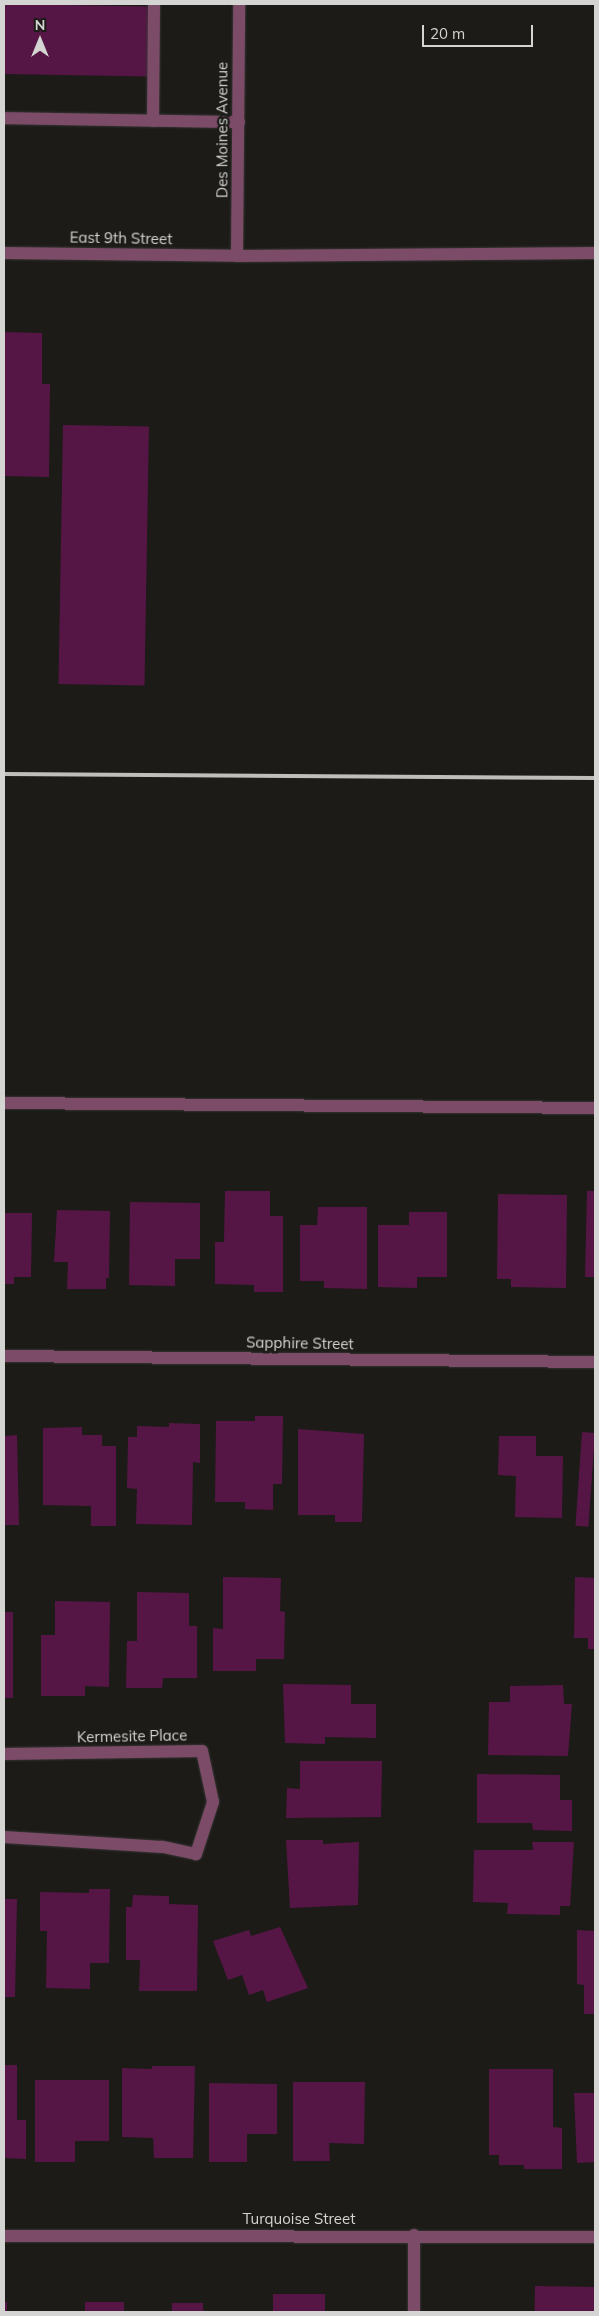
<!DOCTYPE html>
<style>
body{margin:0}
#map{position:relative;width:599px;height:2316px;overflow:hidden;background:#1c1b18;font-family:Mulish,sans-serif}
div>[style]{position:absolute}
.building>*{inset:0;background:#561645;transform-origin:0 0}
.roads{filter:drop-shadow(0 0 1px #363532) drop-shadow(0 0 1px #363532)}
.service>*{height:12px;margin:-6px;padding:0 6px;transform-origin:6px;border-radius:6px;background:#7c4b68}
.minor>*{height:12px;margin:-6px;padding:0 6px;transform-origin:6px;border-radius:6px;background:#7c4b68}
.rail>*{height:4px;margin:-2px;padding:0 2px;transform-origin:2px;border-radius:2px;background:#bebebc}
span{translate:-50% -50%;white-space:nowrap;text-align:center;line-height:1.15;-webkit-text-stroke:5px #1c1b18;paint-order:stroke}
.street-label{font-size:15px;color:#d4d4d2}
.frame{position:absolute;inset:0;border:5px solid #d4d4d2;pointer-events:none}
.north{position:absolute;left:15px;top:15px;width:50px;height:50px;-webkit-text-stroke:4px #1c1b18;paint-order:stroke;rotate:0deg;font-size:14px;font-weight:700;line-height:20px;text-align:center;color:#d4d4d2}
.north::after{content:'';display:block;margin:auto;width:18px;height:22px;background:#d4d4d2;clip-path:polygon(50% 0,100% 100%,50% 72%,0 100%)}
.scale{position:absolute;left:422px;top:25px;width:111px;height:22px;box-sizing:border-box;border:2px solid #d4d4d2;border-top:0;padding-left:6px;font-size:15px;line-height:18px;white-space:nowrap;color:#d4d4d2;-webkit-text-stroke:4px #1c1b18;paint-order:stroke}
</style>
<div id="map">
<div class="building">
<div style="left:4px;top:4px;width:147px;height:70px;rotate:1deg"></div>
<div style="clip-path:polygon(4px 332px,42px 333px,42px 384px,50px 384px,49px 477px,4px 476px)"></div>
<div style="left:63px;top:425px;width:86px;height:259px;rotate:1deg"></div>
<div style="clip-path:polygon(225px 1191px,270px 1191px,270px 1216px,283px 1216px,283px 1292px,254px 1292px,254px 1285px,215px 1284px,215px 1242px,224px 1242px)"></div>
<div style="clip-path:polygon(587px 1191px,595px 1191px,595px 1277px,585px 1277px)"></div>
<div style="clip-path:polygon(498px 1194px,567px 1195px,566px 1288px,511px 1287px,511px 1279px,497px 1279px)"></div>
<div style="clip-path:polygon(130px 1202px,200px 1203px,200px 1259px,175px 1259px,175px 1286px,129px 1285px)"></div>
<div style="clip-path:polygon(318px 1207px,367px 1207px,367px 1289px,324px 1288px,324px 1281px,300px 1281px,300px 1225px,317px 1225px)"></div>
<div style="clip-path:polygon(57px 1210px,110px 1211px,109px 1278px,106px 1278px,106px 1289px,67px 1289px,68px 1262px,54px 1262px)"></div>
<div style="clip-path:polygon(409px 1212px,447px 1212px,447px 1277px,417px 1277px,417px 1288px,378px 1287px,378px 1225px,409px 1225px)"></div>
<div style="clip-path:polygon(4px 1213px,32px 1213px,31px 1277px,14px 1277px,14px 1284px,4px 1284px)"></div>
<div style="clip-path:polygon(255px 1416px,283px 1416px,282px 1484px,273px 1484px,273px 1510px,245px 1509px,245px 1502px,215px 1502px,216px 1421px,255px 1421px)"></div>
<div style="clip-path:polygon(169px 1423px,200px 1424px,200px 1463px,193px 1462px,192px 1525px,136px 1524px,137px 1489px,127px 1488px,128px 1437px,137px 1437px,137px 1426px,169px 1427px)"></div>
<div style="clip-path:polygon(82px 1427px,82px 1435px,102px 1435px,102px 1446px,116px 1446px,116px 1526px,91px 1526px,91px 1506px,43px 1505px,43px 1428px)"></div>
<div style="clip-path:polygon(298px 1429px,364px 1434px,362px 1522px,335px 1522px,335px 1515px,298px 1515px)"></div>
<div style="left:582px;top:1432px;width:13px;height:94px;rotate:4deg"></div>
<div style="clip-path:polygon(17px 1435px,19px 1525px,4px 1525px,4px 1436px)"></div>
<div style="clip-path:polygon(499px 1436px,536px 1436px,536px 1456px,563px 1456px,562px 1518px,515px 1517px,516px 1476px,498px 1475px)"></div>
<div style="clip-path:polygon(223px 1577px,281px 1578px,280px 1611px,285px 1612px,284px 1659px,256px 1659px,256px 1671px,213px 1671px,213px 1628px,223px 1629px)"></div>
<div style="clip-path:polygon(575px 1577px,595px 1578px,595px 1649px,588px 1649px,588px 1638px,574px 1638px)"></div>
<div style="clip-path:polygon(137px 1592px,189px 1593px,189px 1626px,197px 1626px,197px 1678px,163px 1678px,162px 1688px,126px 1688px,127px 1641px,137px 1641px)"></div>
<div style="clip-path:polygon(55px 1601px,110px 1602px,109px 1687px,85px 1686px,85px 1696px,41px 1696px,41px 1635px,55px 1635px)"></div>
<div style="left:4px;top:1612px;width:9px;height:86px"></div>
<div style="clip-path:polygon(283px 1684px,351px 1685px,351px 1704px,376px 1704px,376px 1738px,325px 1737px,325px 1744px,285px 1743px)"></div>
<div style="clip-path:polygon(563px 1685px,564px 1704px,572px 1704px,568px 1756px,488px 1755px,489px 1702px,510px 1702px,510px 1686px)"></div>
<div style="clip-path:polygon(300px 1761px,382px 1761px,381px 1817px,286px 1818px,287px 1788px,300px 1789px)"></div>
<div style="clip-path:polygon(477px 1774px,560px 1775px,560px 1800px,572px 1800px,572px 1831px,533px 1830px,532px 1823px,477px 1823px)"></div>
<div style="clip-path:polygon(286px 1840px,323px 1840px,323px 1844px,359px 1842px,358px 1905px,290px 1908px)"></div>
<div style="clip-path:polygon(532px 1842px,574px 1842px,570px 1906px,560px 1906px,560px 1915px,507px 1914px,508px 1903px,473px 1902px,474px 1850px,533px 1850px)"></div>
<div style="clip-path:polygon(89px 1889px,110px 1889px,109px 1963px,90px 1963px,90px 1989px,46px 1988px,47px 1931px,40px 1931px,40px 1892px,89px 1893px)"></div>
<div style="clip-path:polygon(133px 1895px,169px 1896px,169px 1904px,198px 1905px,197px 1991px,139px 1991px,140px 1960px,126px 1960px,126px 1907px,132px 1907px)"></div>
<div style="clip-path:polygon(4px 1899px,17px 1899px,15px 1997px,4px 1997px)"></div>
<div style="clip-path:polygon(280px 1927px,308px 1988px,267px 2002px,263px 1990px,249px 1995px,242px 1975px,228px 1980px,213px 1941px,249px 1930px,251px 1936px)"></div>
<div style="clip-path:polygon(577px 1930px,595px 1931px,595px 2014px,584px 2014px,584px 1985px,577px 1984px)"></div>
<div style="clip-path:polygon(4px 2065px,17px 2065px,17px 2120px,26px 2120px,26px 2159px,4px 2158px)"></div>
<div style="clip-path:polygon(152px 2066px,195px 2066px,193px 2158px,154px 2158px,153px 2138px,122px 2137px,122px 2068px,152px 2069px)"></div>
<div style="clip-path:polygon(489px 2069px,553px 2069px,553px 2127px,562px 2128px,562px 2169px,524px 2169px,524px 2165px,499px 2165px,499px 2155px,489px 2155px)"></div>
<div style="clip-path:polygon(35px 2080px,109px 2080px,109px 2141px,75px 2141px,75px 2162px,35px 2162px)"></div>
<div style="clip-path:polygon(293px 2082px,365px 2082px,364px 2144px,329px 2143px,330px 2161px,293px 2161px)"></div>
<div style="clip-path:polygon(209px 2083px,277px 2084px,277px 2134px,247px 2134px,247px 2162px,209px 2162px)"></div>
<div style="clip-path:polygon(574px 2093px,595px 2093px,595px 2162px,577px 2163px)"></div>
<div style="left:535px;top:2286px;width:60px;height:26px;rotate:1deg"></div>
<div style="left:273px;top:2294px;width:52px;height:18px"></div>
<div style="left:4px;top:2302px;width:3px;height:10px"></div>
<div style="left:85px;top:2302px;width:39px;height:10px"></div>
<div style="clip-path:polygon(172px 2303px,203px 2303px,203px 2310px,208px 2312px,172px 2312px)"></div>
</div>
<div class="roads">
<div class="service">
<div style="left:4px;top:118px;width:235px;rotate:1deg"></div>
<div style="left:153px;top:121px;width:117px;rotate:-89.5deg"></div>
<div style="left:237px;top:256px;width:358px;rotate:-0.5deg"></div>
</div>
<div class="minor">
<div style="left:4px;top:253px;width:233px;rotate:0.7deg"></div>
<div style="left:237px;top:256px;width:252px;rotate:-89.5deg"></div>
<div style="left:4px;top:1103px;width:591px;rotate:0.48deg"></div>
<div style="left:4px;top:1356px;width:591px;rotate:0.58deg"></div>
<div style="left:4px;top:1754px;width:198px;rotate:-0.9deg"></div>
<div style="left:202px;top:1751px;width:52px;rotate:77.8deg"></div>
<div style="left:213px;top:1802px;width:55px;rotate:108.1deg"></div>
<div style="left:196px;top:1854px;width:35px;rotate:-168deg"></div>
<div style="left:162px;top:1847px;width:158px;rotate:-176.4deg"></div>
<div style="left:414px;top:2235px;width:77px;rotate:90deg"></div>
<div style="left:4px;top:2236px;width:591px;rotate:0.1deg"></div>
</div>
</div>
<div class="rail">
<div style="left:4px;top:774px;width:591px;rotate:0.39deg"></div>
</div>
<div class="street-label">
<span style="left:222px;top:130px;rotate:-90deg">Des Moines Avenue</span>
<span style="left:121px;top:238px;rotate:1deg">East 9th Street</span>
<span style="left:300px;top:1343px;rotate:1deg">Sapphire Street</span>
<span style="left:132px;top:1736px;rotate:-1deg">Kermesite Place</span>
<span style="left:299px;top:2219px">Turquoise Street</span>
</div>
<div class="frame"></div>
<div class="north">N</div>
<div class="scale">20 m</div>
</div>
